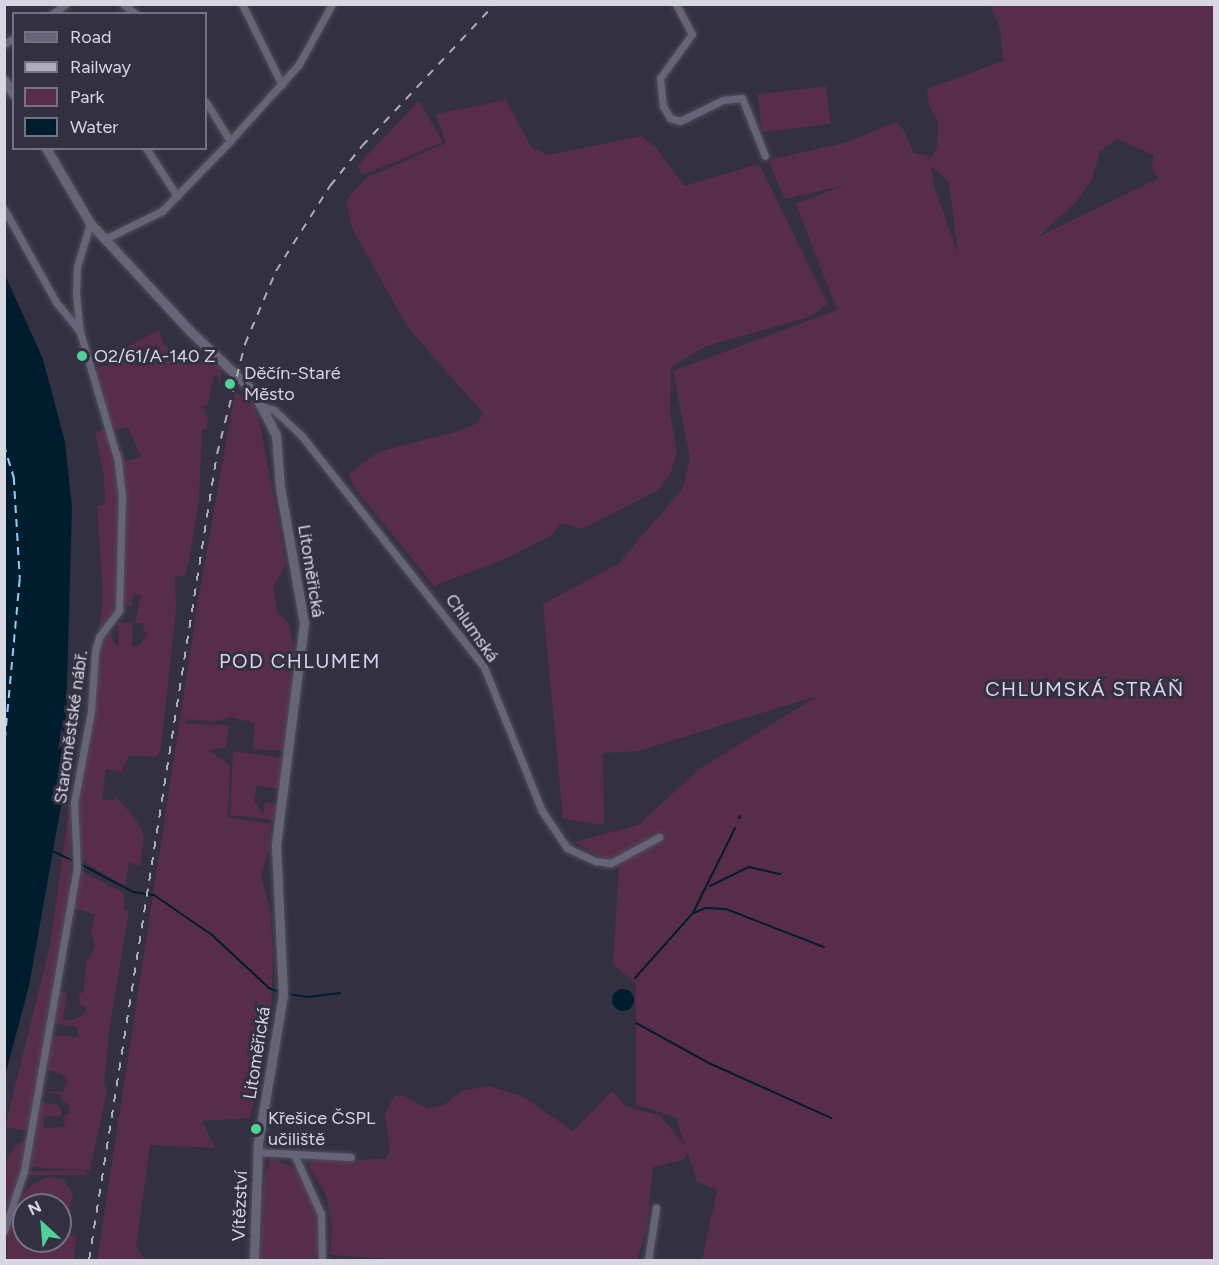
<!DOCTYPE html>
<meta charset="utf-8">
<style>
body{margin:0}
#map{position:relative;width:1219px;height:1265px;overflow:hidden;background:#333141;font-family:Figtree,sans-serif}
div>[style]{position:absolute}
.green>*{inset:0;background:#572d4a;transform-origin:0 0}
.water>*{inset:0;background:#001d2e}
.round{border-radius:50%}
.stream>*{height:2px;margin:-1px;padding:0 1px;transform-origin:1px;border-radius:1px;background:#001d2e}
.ferry>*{height:1.5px;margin-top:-0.75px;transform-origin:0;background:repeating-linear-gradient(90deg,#8ecef9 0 8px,transparent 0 14px)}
.roads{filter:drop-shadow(0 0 2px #504e5c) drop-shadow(0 0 2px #504e5c)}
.minor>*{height:7px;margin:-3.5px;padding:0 3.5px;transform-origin:3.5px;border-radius:3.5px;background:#666477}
.secondary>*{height:9px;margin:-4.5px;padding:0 4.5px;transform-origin:4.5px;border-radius:4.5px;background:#666477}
.rail>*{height:2px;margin-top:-1px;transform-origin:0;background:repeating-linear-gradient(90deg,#aeadb9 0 8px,transparent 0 16px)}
.dots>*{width:16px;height:16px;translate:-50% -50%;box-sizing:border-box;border:3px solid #333141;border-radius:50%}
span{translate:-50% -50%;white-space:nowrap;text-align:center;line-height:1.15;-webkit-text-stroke:6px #333141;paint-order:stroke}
.poi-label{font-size:18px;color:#d7d7e1}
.left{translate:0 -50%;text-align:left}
.street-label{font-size:18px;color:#d7d7e1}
.neighbourhood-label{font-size:20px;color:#d7d6eb;letter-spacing:1.5px}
.frame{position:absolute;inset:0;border:6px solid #d7d7e1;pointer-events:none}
.legend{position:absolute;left:12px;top:12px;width:195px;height:138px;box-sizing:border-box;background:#333141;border:2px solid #757381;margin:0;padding:8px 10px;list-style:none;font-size:18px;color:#d7d7e1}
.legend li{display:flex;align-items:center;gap:12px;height:30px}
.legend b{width:30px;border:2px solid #757381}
.north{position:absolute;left:12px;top:1193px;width:60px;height:60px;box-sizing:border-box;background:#333141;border:2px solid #757381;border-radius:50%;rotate:334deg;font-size:16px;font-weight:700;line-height:24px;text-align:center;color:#d7d7e1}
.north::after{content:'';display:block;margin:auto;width:21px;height:27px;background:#4dd39a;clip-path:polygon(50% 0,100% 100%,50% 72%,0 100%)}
</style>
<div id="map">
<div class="green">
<div style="clip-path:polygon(evenodd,990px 5px,1214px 5px,1214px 1260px,702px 1260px,717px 1190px,697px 1182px,688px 1153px,683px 1160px,653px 1167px,647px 1226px,637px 1260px,404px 1260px,330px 1255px,332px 1229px,326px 1195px,309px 1166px,310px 1161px,385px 1159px,390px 1151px,385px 1115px,394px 1096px,402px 1095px,428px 1109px,444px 1105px,462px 1091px,488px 1086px,522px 1096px,573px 1131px,612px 1091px,627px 1107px,659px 1115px,685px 1145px,676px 1118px,636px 1104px,636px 984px,613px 964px,619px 868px,575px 842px,638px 825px,701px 768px,817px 696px,638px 751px,603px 753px,604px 825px,563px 819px,543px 604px,618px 564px,683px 488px,690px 458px,673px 371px,837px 310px,796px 204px,845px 185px,785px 199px,768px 160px,848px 142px,895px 122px,903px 129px,914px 153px,932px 157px,937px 147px,938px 121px,929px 106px,927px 89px,1003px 61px,1000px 28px,990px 5px,1117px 139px,1154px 155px,1151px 170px,1159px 178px,1038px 237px,1077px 201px,1092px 179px,1100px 151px,1117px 139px,990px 5px,931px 166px,949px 183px,958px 254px,934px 186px,931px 166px)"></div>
<div style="left:826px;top:86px;width:38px;height:69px;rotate:83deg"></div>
<div style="clip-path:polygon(506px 100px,531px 147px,548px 155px,642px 136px,656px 148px,684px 186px,759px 164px,828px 304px,809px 317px,706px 346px,671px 367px,670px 414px,677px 452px,670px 475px,658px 490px,583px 529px,562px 523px,550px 536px,507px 558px,434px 586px,353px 486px,349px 474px,378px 452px,459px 431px,478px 423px,483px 413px,408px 328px,352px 228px,346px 201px,366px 178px,446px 143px,436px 114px)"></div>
<div style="clip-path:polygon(419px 101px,443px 142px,363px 175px,357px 166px)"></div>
<div style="clip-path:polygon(159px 330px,163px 343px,173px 353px,190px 349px,204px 358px,205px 354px,222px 370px,219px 389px,219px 378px,214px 375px,208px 405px,203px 405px,208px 421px,207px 429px,202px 429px,199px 502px,190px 556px,185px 576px,175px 576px,176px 610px,161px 748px,157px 757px,129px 756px,121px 772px,106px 769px,102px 800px,115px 800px,116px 796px,140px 825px,144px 838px,140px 866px,129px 862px,125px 886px,87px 864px,79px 854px,78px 783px,96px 698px,93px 682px,97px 644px,109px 630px,116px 646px,119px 645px,118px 622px,133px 623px,132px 647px,140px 645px,148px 632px,143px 631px,144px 623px,135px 623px,141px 595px,133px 596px,132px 606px,121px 605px,126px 488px,116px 451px,122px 450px,125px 461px,141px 457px,128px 427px,111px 431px,95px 368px,128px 361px,125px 348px)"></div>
<div style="clip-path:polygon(235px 392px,250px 399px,259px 418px,286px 564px,273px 588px,278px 613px,288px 622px,294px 647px,285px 751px,253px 749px,255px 723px,230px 717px,214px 722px,189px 719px,185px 724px,229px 725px,226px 748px,209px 750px,230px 766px,228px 817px,270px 824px,269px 850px,261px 876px,270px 908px,273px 953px,271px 1017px,250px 1118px,202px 1121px,215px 1148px,150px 1145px,136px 1247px,145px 1260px,97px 1260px,199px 595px)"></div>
<div style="clip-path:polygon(106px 429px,120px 487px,116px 608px,99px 630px,103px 596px,97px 506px,105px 504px,104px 477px,95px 433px)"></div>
<div style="clip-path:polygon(233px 751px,284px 758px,280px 790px,257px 785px,254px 801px,263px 814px,265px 802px,278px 804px,275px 820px,230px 815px)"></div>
<div style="clip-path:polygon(71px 798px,70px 890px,27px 1131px,5px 1127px,50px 945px)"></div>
<div style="clip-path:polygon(79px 870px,124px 893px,124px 909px,129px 910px,109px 1032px,104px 1084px,107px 1090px,90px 1170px,28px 1167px,38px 1102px,58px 1105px,61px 1110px,61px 1117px,45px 1116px,43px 1128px,65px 1127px,63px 1117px,69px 1113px,69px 1105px,61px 1100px,61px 1095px,40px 1091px,65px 1092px,62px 1087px,66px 1087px,67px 1080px,60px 1073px,42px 1069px,48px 1035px,79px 1037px,77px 1027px,50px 1023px,58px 991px,67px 993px,63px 1019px,74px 1020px,85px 1013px,86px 1007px,80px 1005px,79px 993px,83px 993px,87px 961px,95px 947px,91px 931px,95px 914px,72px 908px)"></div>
<div style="clip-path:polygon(27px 1139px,18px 1182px,5px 1214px,5px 1162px,16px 1145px)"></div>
<div style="clip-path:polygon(271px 1157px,299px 1171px,317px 1209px,318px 1252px,313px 1260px,260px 1260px,264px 1180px)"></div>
<div style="clip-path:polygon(84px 1170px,89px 1175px,27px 1175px,27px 1171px)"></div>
<div style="clip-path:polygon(evenodd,48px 1177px,63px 1179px,73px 1193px,66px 1232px,76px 1237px,74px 1260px,7px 1260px,7px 1235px,24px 1194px,31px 1185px,48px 1177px,24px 1205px,60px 1205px,60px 1241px,24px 1241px,24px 1205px)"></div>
</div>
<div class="water">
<div style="clip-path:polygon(5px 275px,43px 359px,65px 442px,72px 508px,64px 789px,29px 986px,5px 1076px)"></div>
<div class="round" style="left:612px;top:989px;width:22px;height:22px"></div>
</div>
<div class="stream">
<div style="left:739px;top:818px;width:2px;rotate:-63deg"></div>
<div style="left:52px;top:851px;width:21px;rotate:25deg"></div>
<div style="left:80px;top:864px;width:60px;rotate:27.8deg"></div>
<div style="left:133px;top:892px;width:21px;rotate:8deg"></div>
<div style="left:154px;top:895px;width:70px;rotate:34.6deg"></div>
<div style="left:212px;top:935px;width:78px;rotate:42.9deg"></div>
<div style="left:269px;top:988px;width:13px;rotate:23deg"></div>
<div style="left:710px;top:886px;width:43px;rotate:-26deg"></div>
<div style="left:749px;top:867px;width:32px;rotate:13deg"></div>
<div style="left:694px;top:913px;width:12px;rotate:-24deg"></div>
<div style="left:705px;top:908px;width:21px;rotate:3deg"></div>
<div style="left:726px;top:909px;width:105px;rotate:21.2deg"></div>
<div style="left:635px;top:978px;width:87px;rotate:-48.3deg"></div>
<div style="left:693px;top:913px;width:95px;rotate:-63.7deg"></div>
<div style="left:287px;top:994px;width:21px;rotate:8deg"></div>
<div style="left:308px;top:997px;width:32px;rotate:-7deg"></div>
<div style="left:636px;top:1023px;width:85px;rotate:28.7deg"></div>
<div style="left:711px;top:1064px;width:132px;rotate:24.2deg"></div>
</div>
<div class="ferry">
<div style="left:4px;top:445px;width:34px;rotate:73deg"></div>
<div style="left:14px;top:477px;width:102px;rotate:86.6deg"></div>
<div style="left:20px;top:579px;width:172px;rotate:95.3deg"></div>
</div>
<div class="roads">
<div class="minor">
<div style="left:123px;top:4px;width:16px;rotate:38deg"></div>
<div style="left:242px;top:4px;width:90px;rotate:63.7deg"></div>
<div style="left:676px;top:4px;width:34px;rotate:62deg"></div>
<div style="left:692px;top:34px;width:54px;rotate:126deg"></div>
<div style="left:660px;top:78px;width:28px;rotate:84deg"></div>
<div style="left:663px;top:106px;width:14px;rotate:60deg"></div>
<div style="left:670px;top:118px;width:10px;rotate:17deg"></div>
<div style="left:680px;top:121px;width:48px;rotate:-26deg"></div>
<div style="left:723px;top:100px;width:19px;rotate:-6deg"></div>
<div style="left:742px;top:98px;width:62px;rotate:68.4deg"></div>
<div style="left:52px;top:14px;width:17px;rotate:-36deg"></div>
<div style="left:4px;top:44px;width:12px;rotate:-31deg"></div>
<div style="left:206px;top:102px;width:46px;rotate:58.4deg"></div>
<div style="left:146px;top:148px;width:57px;rotate:57.1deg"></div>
<div style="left:4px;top:209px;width:107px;rotate:60.8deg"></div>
<div style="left:56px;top:302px;width:38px;rotate:51deg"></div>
<div style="left:105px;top:239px;width:64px;rotate:-26.2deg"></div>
<div style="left:162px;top:211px;width:98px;rotate:-45.8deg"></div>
<div style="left:230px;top:141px;width:103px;rotate:-48.1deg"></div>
<div style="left:299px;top:64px;width:68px;rotate:-61.2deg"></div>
<div style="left:264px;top:407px;width:10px;rotate:17deg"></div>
<div style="left:274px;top:410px;width:37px;rotate:43deg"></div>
<div style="left:301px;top:435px;width:295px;rotate:51.7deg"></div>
<div style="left:484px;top:667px;width:155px;rotate:68.1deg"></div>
<div style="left:542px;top:811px;width:45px;rotate:56deg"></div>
<div style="left:567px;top:848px;width:31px;rotate:25deg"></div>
<div style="left:595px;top:861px;width:16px;rotate:7deg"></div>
<div style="left:611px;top:863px;width:55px;rotate:-28.4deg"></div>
<div style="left:258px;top:1152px;width:93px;rotate:3.1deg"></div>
<div style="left:294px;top:1154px;width:66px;rotate:65.8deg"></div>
<div style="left:321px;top:1214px;width:46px;rotate:88.8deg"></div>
<div style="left:4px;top:1231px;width:63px;rotate:-71.6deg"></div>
<div style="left:24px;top:1171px;width:308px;rotate:-80.1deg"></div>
<div style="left:77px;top:868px;width:65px;rotate:-92.6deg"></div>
<div style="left:74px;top:803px;width:94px;rotate:-79.5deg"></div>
<div style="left:91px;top:711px;width:59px;rotate:-86.1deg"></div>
<div style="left:95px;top:652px;width:16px;rotate:-75deg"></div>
<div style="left:99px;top:637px;width:34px;rotate:-53deg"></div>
<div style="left:119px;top:610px;width:114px;rotate:-88.5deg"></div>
<div style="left:122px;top:496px;width:35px;rotate:-97deg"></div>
<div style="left:118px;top:461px;width:134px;rotate:-106.4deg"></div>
<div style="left:80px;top:332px;width:37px;rotate:-96deg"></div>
<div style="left:76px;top:295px;width:28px;rotate:-88deg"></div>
<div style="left:77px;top:267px;width:46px;rotate:-73.5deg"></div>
<div style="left:648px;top:1260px;width:53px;rotate:-81.3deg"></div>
</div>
<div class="secondary">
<div style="left:4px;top:80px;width:18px;rotate:56deg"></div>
<div style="left:46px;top:148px;width:87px;rotate:59.6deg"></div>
<div style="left:90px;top:223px;width:147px;rotate:47.2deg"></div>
<div style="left:190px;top:331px;width:87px;rotate:43.6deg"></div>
<div style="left:253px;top:391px;width:50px;rotate:62.4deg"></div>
<div style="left:276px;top:435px;width:52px;rotate:85.6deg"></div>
<div style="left:280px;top:487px;width:138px;rotate:80deg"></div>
<div style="left:304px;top:623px;width:225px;rotate:97.2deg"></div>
<div style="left:276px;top:846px;width:149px;rotate:87.3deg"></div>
<div style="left:283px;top:995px;width:150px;rotate:99.6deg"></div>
<div style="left:258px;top:1143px;width:117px;rotate:92deg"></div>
</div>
</div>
<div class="rail">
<div style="left:89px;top:1260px;width:816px;rotate:-80.98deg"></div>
<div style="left:217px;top:454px;width:114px;rotate:-75.7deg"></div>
<div style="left:245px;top:344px;width:79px;rotate:-67deg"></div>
<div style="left:276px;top:271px;width:101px;rotate:-57.6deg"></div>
<div style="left:330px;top:186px;width:51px;rotate:-51.3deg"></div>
<div style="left:362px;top:146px;width:195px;rotate:-46.9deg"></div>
</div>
<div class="dots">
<div style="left:82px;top:356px;background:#4dd39a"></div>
<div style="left:230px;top:384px;background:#4dd39a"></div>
<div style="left:256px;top:1129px;background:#4dd39a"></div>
</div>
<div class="poi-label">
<span class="left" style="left:94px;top:356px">O2/61/A-140 Z</span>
<span class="left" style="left:244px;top:384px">Děčín-Staré<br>Město</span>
<span class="left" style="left:268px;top:1129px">Křešice ČSPL<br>učiliště</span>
</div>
<div class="street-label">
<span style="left:311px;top:571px;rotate:81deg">Litoměřická</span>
<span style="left:472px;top:628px;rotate:55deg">Chlumská</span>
<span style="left:71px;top:727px;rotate:-82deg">Staroměstské nábř.</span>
<span style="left:257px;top:1053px;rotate:-81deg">Litoměřická</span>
<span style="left:240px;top:1206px;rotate:-88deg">Vítězství</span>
</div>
<div class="neighbourhood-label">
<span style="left:300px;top:661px">POD CHLUMEM</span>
<span style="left:1085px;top:689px">CHLUMSKÁ STRÁŇ</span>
</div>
<div class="frame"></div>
<ul class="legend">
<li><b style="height:8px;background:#666477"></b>Road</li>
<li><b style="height:8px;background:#aeadb9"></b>Railway</li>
<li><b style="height:16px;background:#572d4a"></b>Park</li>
<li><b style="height:16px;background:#001d2e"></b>Water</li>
</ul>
<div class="north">N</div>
</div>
